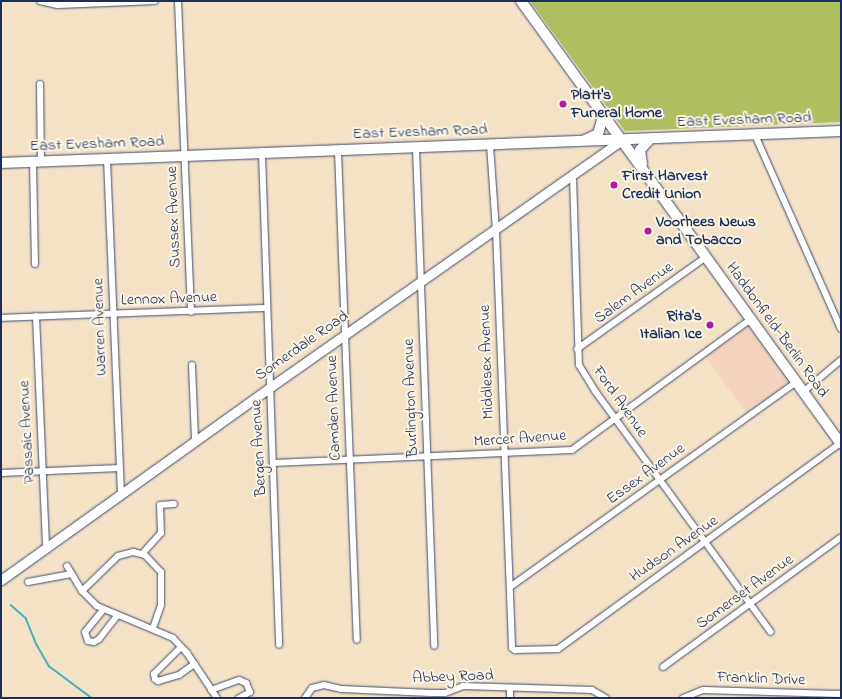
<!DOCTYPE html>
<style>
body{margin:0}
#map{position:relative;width:842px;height:699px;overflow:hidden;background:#f4e2c7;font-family:"Indie Flower",sans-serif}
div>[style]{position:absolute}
.built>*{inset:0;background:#f2d4be;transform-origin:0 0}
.green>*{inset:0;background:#afbe61}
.stream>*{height:1.5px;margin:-0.75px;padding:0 0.75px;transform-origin:0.75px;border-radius:0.75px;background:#43b1bf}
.roads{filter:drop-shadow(0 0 1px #3c4a6e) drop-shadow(0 0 1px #3c4a6e)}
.street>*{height:6px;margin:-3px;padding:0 3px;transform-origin:3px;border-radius:3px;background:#fff}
.secondary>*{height:9px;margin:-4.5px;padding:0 4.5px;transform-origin:4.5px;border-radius:4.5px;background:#fff}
.primary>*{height:10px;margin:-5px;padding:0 5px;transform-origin:5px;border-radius:5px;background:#fff}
.dots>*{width:11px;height:11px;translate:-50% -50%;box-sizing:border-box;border:2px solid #fcf5e5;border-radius:50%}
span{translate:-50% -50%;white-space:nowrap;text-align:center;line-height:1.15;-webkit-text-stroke:4px #fcf5e5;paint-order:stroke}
.poi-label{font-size:16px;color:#1b2f5e;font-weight:700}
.left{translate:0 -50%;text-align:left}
.right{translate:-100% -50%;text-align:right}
.street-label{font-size:16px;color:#1b2f5e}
.frame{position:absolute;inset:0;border:2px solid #1b2f5e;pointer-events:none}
</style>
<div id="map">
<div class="built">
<div style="left:751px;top:319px;width:77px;height:59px;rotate:54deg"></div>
</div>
<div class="green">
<div style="clip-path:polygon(530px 1px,841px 1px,841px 122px,625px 131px)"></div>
</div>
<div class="stream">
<div style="left:11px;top:605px;width:20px;rotate:41deg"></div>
<div style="left:26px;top:618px;width:29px;rotate:68deg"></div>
<div style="left:37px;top:645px;width:24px;rotate:60deg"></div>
<div style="left:49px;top:666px;width:54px;rotate:36.7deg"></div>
</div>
<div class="roads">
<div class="street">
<div style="left:40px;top:1px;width:18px;rotate:13deg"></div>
<div style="left:58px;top:5px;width:97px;rotate:-2.4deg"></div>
<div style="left:178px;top:1px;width:311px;rotate:87.6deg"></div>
<div style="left:40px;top:84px;width:77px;rotate:89.3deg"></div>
<div style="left:755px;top:135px;width:212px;rotate:66.1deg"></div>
<div style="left:490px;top:145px;width:85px;rotate:86deg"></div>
<div style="left:496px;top:230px;width:418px;rotate:87.8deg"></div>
<div style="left:512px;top:648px;width:4px;rotate:34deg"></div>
<div style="left:515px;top:650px;width:43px;rotate:-1.3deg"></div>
<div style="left:558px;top:649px;width:349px;rotate:-36.1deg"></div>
<div style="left:416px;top:148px;width:498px;rotate:87.9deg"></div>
<div style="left:338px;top:151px;width:489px;rotate:87.8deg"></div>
<div style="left:262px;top:154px;width:491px;rotate:88deg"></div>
<div style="left:107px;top:159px;width:334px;rotate:87.6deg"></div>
<div style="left:33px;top:162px;width:102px;rotate:88.9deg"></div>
<div style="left:573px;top:177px;width:188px;rotate:88.2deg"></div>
<div style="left:579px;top:365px;width:31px;rotate:58deg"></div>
<div style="left:595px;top:391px;width:298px;rotate:53.9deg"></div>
<div style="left:36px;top:316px;width:231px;rotate:87.5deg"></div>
<div style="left:1px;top:318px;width:265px;rotate:-2.2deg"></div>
<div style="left:577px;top:349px;width:158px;rotate:-35.5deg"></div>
<div style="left:192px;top:365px;width:75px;rotate:87.7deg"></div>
<div style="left:803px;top:392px;width:50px;rotate:-40.1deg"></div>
<div style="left:273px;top:463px;width:299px;rotate:-2.5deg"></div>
<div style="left:572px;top:450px;width:222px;rotate:-36.2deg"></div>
<div style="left:1px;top:473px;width:119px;rotate:-2.4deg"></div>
<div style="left:142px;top:554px;width:28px;rotate:-48deg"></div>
<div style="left:161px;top:533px;width:28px;rotate:-92deg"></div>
<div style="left:160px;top:505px;width:14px;rotate:-4deg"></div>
<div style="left:67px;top:566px;width:29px;rotate:59deg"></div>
<div style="left:82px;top:591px;width:21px;rotate:45deg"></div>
<div style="left:97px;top:606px;width:82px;rotate:22.8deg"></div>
<div style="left:173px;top:638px;width:21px;rotate:47deg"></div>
<div style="left:187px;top:653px;width:54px;rotate:56.3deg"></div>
<div style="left:28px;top:582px;width:44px;rotate:-10.5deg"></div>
<div style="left:510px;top:587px;width:352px;rotate:-35.6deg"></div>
<div style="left:82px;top:591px;width:50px;rotate:-44.2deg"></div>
<div style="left:118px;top:556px;width:16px;rotate:-15deg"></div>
<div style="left:133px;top:552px;width:12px;rotate:14deg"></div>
<div style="left:145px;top:555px;width:23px;rotate:47deg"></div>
<div style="left:161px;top:572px;width:33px;rotate:90deg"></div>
<div style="left:161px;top:605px;width:24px;rotate:109deg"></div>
<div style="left:103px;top:610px;width:28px;rotate:129deg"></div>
<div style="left:85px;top:632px;width:9px;rotate:72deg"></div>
<div style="left:88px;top:641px;width:6px;rotate:9deg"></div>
<div style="left:94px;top:642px;width:6px;rotate:-31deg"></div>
<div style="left:99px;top:639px;width:29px;rotate:-52deg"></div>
<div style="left:181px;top:647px;width:38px;rotate:135deg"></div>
<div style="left:154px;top:674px;width:5px;rotate:79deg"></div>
<div style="left:155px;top:679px;width:4px;rotate:34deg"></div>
<div style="left:158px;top:681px;width:22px;rotate:-16deg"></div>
<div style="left:179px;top:675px;width:19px;rotate:-36deg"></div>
<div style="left:663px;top:667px;width:220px;rotate:-36.1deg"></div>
<div style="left:211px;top:690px;width:30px;rotate:-20deg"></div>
<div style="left:239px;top:680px;width:8px;rotate:23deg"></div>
<div style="left:246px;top:683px;width:10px;rotate:66deg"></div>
<div style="left:250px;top:692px;width:13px;rotate:151deg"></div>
<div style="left:305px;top:698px;width:12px;rotate:-55deg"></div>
<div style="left:312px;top:688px;width:12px;rotate:-14deg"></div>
<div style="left:324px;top:685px;width:17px;rotate:13deg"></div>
<div style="left:341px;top:689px;width:90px;rotate:2.5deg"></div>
<div style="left:431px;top:693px;width:14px"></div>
<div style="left:445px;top:693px;width:19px;rotate:-21deg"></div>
<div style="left:463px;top:686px;width:129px;rotate:1.8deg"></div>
<div style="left:592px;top:690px;width:16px;rotate:30deg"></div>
<div style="left:510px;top:698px;width:10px;rotate:-90deg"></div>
<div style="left:683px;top:698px;width:22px;rotate:-22deg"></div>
<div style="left:703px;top:690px;width:138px;rotate:1.7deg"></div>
</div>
<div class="secondary">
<div style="left:1px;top:580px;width:330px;rotate:-35.6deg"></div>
<div style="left:269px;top:388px;width:431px;rotate:-35.1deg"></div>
</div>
<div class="primary">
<div style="left:521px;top:1px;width:546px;rotate:54.16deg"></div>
<div style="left:585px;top:140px;width:14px;rotate:-25deg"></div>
<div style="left:598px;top:134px;width:18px;rotate:-74deg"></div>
<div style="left:603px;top:117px;width:6px;rotate:-121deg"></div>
<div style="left:1px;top:163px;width:841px;rotate:-2.18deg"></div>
<div style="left:642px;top:164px;width:14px;rotate:-98deg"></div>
<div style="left:640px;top:150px;width:15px;rotate:-48deg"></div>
</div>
</div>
<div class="dots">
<div style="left:563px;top:104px;background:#b5179e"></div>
<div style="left:614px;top:185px;background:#b5179e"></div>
<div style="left:648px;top:231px;background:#b5179e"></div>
<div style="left:710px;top:325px;background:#b5179e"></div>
</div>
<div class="poi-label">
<span class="left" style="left:571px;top:104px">Platt's<br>Funeral Home</span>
<span class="left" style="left:622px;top:185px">First Harvest<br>Credit Union</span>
<span class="left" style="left:656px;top:231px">Voorhees News<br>and Tobacco</span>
<span class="right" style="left:702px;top:325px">Rita's<br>Italian Ice</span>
</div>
<div class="street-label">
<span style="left:744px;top:120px;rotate:-2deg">East Evesham Road</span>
<span style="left:420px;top:132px;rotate:-2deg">East Evesham Road</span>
<span style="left:97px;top:144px;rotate:-2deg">East Evesham Road</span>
<span style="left:174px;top:217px;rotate:-92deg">Sussex Avenue</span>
<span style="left:634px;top:293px;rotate:-36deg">Salem Avenue</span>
<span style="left:169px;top:299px;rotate:-2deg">Lennox Avenue</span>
<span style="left:100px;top:327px;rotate:-92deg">Warren Avenue</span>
<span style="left:777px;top:330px;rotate:54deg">Haddonfield-Berlin Road</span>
<span style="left:302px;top:346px;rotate:-35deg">Somerdale Road</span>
<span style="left:487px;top:362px;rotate:-92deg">Middlesex Avenue</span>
<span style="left:411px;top:398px;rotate:-92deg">Burlington Avenue</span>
<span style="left:620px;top:402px;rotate:55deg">Ford Avenue</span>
<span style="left:334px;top:408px;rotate:-92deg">Camden Avenue</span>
<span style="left:27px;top:432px;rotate:-93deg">Passaic Avenue</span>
<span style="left:520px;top:439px;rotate:-4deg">Mercer Avenue</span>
<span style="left:259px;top:448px;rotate:-93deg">Bergen Avenue</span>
<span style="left:646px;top:474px;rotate:-36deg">Essex Avenue</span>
<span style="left:674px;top:549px;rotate:-35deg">Hudson Avenue</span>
<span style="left:745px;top:592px;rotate:-36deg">Somerset Avenue</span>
<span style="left:453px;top:677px;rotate:-2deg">Abbey Road</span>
<span style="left:761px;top:679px;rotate:2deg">Franklin Drive</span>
</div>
<div class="frame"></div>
</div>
